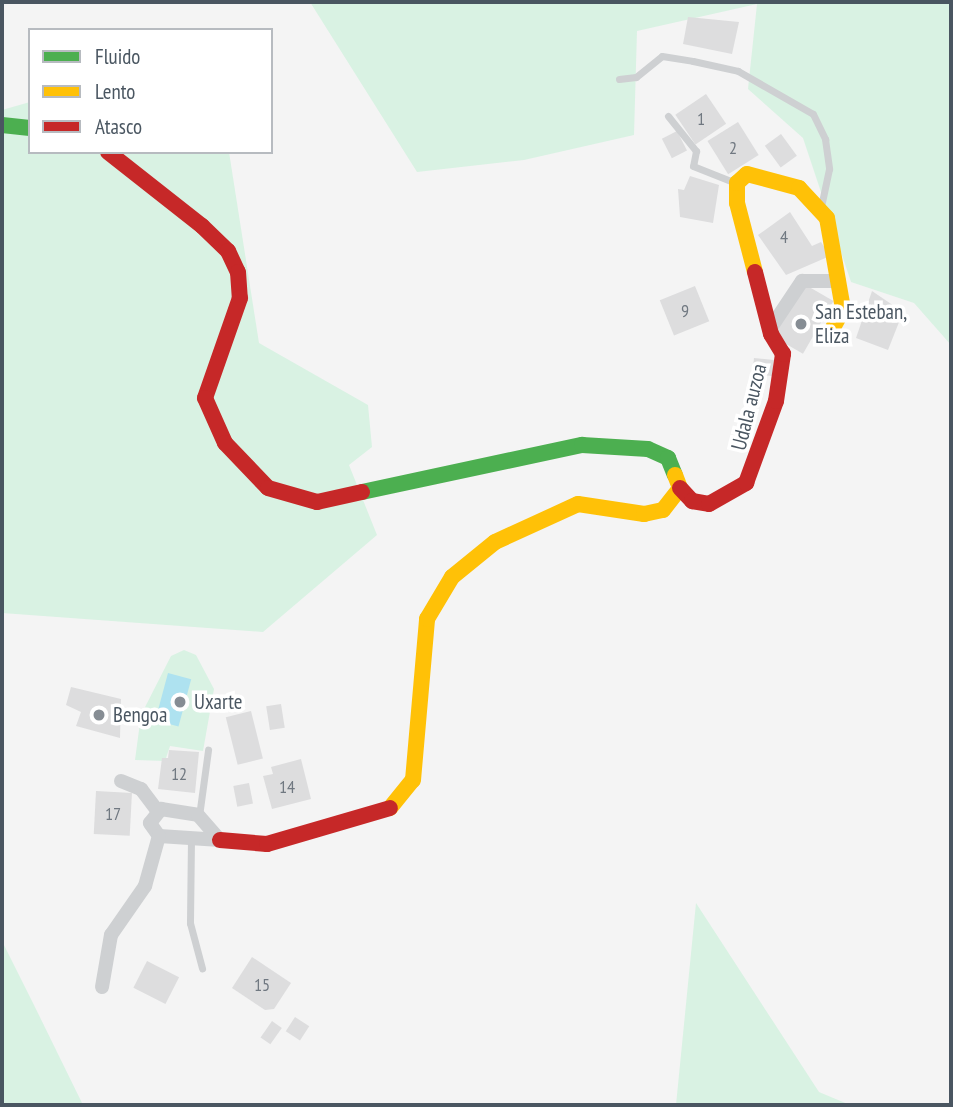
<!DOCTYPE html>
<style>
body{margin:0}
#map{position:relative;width:953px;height:1107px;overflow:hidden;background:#f4f4f4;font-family:"PT Sans Narrow",sans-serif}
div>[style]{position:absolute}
.green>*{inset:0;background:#d9f2e3}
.water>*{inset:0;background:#aee2f0;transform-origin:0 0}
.building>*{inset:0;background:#ddddde;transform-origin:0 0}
.lane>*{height:7px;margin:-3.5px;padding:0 3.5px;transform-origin:3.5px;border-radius:3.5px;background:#ced0d2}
.street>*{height:14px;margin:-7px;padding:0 7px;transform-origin:7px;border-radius:7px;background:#ced0d2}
.fast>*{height:16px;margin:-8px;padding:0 8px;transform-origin:8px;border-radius:8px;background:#4caf50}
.slow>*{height:16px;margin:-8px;padding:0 8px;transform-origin:8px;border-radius:8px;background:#ffc107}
.jam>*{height:16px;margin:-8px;padding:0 8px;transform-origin:8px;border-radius:8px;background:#c62828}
.dots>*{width:19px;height:19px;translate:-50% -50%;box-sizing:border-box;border:4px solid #fff;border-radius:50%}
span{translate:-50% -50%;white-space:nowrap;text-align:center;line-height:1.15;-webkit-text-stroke:7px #fff;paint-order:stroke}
.number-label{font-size:18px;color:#707881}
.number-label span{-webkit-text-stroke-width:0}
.poi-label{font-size:21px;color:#4a5661}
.left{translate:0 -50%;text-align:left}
.street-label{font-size:21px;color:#4a5661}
.frame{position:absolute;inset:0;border:4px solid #4a5661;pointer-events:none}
.legend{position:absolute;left:28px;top:28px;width:245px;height:126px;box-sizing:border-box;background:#fff;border:2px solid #b7bbc0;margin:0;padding:9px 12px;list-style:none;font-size:21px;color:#4a5661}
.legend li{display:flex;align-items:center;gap:14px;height:35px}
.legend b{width:35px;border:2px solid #b7bbc0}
</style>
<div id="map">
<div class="green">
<div style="clip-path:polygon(310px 2px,951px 2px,951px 345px,914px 303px,851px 282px,803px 138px,748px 89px,757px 4px,637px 31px,634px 135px,524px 160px,417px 172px)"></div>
<div style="clip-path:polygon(30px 102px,30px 152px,229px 152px,259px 343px,368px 405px,372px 447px,349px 465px,377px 535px,263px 632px,2px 613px,2px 110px)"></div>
<div style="clip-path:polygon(184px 650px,196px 655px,214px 689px,203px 751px,170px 746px,165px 761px,135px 760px,141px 715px,171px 656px)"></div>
<div style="clip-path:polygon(696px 903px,819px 1092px,850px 1105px,676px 1105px)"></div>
<div style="clip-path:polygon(2px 941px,33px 1003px,83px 1105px,2px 1105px)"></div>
</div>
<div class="water">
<div style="left:168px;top:673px;width:24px;height:49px;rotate:15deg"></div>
</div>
<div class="building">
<div style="clip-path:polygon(688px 17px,739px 22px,732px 54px,683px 44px)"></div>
<div style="left:706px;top:94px;width:36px;height:37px;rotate:56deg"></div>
<div style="left:738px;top:122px;width:39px;height:36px;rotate:58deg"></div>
<div style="left:677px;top:131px;width:22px;height:17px;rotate:63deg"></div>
<div style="left:781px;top:134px;width:27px;height:20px;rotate:54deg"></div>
<div style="clip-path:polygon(690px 176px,719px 185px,713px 223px,680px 217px,678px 189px,684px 190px)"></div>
<div style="clip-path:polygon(790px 212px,812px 246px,821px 242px,830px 256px,786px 275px,758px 235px)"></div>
<div style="left:804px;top:284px;width:34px;height:61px;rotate:30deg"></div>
<div style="left:695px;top:286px;width:38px;height:38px;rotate:68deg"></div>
<div style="clip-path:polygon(872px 291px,903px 312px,888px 350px,856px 338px)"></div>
<div style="left:754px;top:358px;width:20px;height:16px;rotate:6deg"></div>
<div style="clip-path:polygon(71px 687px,121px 699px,120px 738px,76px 726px,81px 712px,66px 705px)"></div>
<div style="left:281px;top:704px;width:24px;height:15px;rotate:81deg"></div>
<div style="left:251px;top:711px;width:49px;height:26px;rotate:76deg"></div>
<div style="clip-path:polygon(169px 750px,199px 752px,195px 793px,158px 789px,162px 758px,168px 758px)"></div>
<div style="clip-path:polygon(301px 759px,311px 799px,272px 809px,263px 776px,273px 774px,271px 767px)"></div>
<div style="left:249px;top:783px;width:21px;height:16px;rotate:79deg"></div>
<div style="left:96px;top:791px;width:36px;height:43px;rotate:3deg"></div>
<div style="clip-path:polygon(252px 957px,291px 983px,274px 1009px,265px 1010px,232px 988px)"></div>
<div style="left:147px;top:961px;width:36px;height:30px;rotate:27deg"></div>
<div style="left:295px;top:1017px;width:17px;height:17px;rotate:33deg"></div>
<div style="left:272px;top:1021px;width:12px;height:20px;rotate:35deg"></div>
</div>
<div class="lane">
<div style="left:619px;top:79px;width:17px;rotate:-7deg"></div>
<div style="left:636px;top:77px;width:33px;rotate:-39deg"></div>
<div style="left:662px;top:56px;width:31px;rotate:9deg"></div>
<div style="left:693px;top:61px;width:46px;rotate:12.5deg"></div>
<div style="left:738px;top:71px;width:86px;rotate:29.8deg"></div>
<div style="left:813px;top:114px;width:28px;rotate:64deg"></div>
<div style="left:825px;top:139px;width:30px;rotate:82deg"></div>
<div style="left:829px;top:169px;width:39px;rotate:102deg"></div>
<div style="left:668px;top:116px;width:45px;rotate:51.3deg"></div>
<div style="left:696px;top:151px;width:15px;rotate:101deg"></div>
<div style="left:693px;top:166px;width:46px;rotate:21.6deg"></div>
<div style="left:199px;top:816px;width:67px;rotate:-82.2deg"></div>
<div style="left:191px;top:839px;width:84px;rotate:90.7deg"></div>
<div style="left:190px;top:923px;width:47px;rotate:75.1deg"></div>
</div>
<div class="street">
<div style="left:770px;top:329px;width:58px;rotate:-56.3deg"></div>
<div style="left:802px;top:281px;width:37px"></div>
<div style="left:121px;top:781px;width:22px;rotate:22deg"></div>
<div style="left:141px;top:789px;width:26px;rotate:53deg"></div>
<div style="left:161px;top:809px;width:37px;rotate:9deg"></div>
<div style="left:198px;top:815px;width:33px;rotate:49deg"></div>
<div style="left:220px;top:840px;width:61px;rotate:-176.2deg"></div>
<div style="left:159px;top:836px;width:16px;rotate:-125deg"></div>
<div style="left:150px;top:823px;width:18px;rotate:-52deg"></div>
<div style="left:102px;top:987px;width:53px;rotate:-80.2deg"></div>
<div style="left:111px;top:935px;width:60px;rotate:-55.2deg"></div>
<div style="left:145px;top:886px;width:52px;rotate:-74.4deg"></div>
</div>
<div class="fast">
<div style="left:2px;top:125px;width:28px;rotate:6deg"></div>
<div style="left:362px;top:492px;width:225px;rotate:-12.1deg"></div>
<div style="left:582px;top:445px;width:66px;rotate:3.5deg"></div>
<div style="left:648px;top:449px;width:22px;rotate:24deg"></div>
<div style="left:668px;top:458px;width:18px;rotate:68deg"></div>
</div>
<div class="slow">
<div style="left:755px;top:272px;width:71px;rotate:-104.6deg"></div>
<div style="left:737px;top:203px;width:20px;rotate:-90deg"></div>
<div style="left:737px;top:183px;width:13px;rotate:-42deg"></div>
<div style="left:747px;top:174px;width:54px;rotate:15.1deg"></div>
<div style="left:799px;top:188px;width:41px;rotate:47deg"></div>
<div style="left:827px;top:218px;width:92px;rotate:80deg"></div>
<div style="left:843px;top:309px;width:21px;rotate:118deg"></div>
<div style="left:390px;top:808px;width:36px;rotate:-51deg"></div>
<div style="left:413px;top:780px;width:162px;rotate:-85deg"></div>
<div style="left:427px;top:619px;width:49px;rotate:-59.2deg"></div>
<div style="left:452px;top:577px;width:55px;rotate:-39.1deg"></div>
<div style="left:495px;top:542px;width:91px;rotate:-24.6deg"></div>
<div style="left:578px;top:504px;width:67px;rotate:8.6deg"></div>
<div style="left:644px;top:514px;width:19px;rotate:-12deg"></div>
<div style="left:663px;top:510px;width:28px;rotate:-52deg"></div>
<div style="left:680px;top:488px;width:14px;rotate:-111deg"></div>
</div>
<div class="jam">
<div style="left:108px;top:152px;width:120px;rotate:38.2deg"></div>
<div style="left:202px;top:226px;width:36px;rotate:44deg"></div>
<div style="left:228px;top:251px;width:23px;rotate:65deg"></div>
<div style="left:238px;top:272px;width:26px;rotate:86deg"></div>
<div style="left:240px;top:298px;width:106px;rotate:109.3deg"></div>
<div style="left:205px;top:398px;width:49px;rotate:66deg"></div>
<div style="left:225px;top:443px;width:62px;rotate:46.3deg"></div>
<div style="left:268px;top:488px;width:51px;rotate:15.9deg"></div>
<div style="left:317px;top:502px;width:46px;rotate:-12.5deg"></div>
<div style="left:680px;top:488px;width:18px;rotate:47deg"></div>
<div style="left:692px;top:501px;width:17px;rotate:10deg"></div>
<div style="left:709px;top:504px;width:43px;rotate:-29.6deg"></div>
<div style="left:746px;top:483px;width:87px;rotate:-69.9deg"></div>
<div style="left:776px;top:401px;width:48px;rotate:-81.5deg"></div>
<div style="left:783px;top:354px;width:23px;rotate:-121deg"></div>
<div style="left:771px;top:334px;width:64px;rotate:-104.5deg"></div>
<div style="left:220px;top:840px;width:47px;rotate:4.9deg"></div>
<div style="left:267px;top:844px;width:128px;rotate:-16.3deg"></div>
</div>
<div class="dots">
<div style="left:801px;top:324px;background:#868d94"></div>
<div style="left:180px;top:702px;background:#868d94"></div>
<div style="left:99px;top:715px;background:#868d94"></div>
</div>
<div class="number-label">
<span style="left:701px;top:119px">1</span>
<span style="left:733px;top:148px">2</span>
<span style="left:784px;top:237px">4</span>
<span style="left:685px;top:311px">9</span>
<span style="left:179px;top:774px">12</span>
<span style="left:287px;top:787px">14</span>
<span style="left:113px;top:814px">17</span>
<span style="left:262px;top:985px">15</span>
</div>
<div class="poi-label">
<span class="left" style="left:815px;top:324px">San Esteban,<br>Eliza</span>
<span class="left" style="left:194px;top:702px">Uxarte</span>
<span class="left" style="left:113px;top:715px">Bengoa</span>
</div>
<div class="street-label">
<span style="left:749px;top:407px;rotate:-76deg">Udala auzoa</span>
</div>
<div class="frame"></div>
<ul class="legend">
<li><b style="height:9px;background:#4caf50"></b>Fluido</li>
<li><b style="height:9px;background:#ffc107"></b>Lento</li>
<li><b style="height:9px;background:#c62828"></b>Atasco</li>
</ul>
</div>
